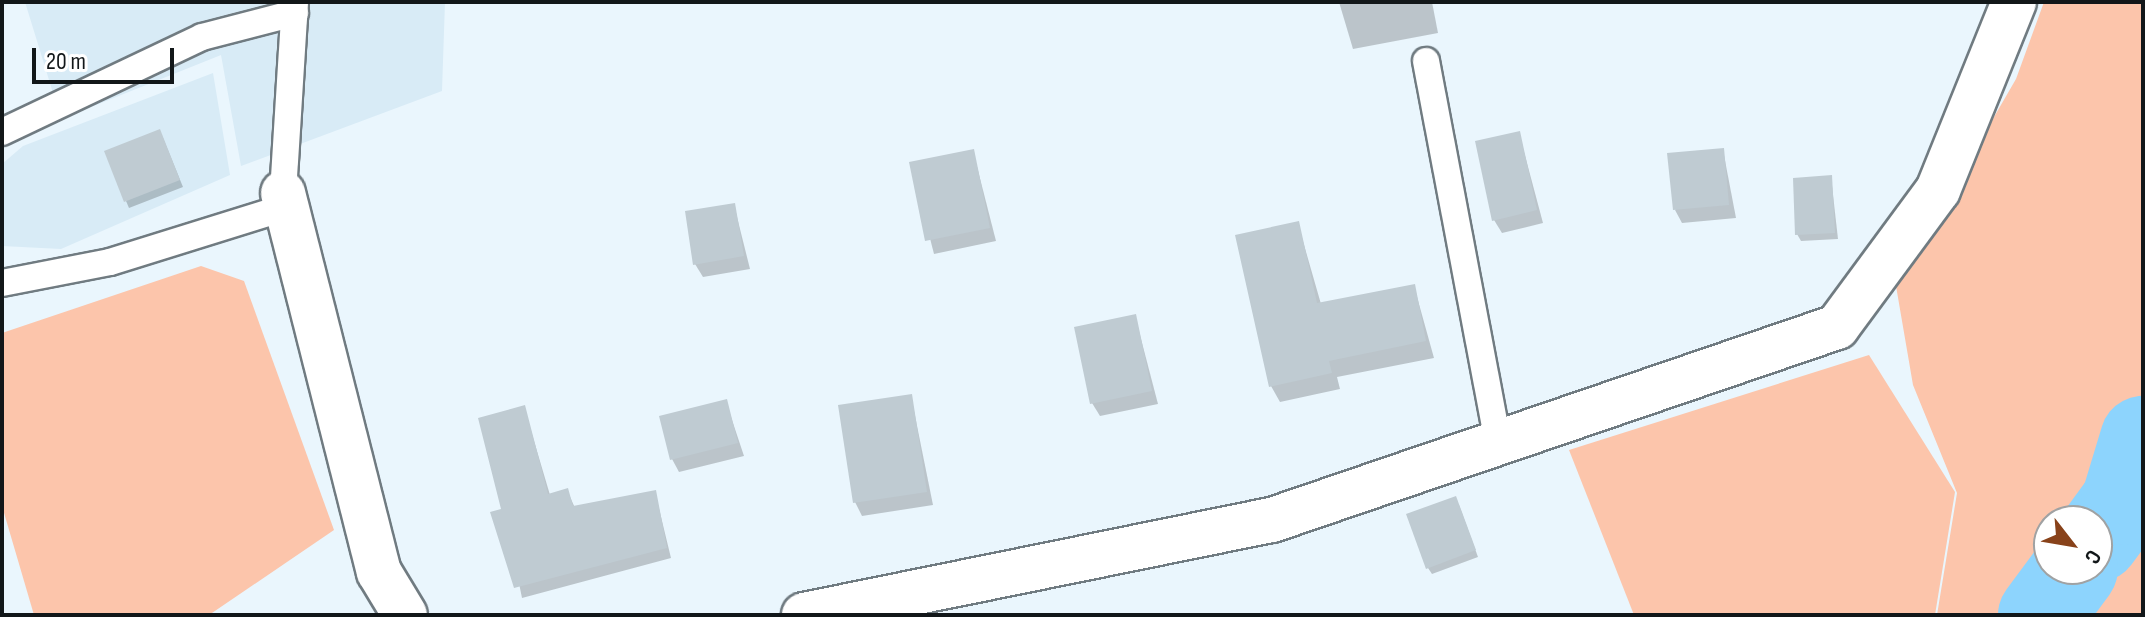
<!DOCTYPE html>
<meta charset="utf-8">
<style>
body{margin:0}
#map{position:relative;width:2145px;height:617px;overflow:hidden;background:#eaf6fd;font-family:"Sofia Sans Condensed",sans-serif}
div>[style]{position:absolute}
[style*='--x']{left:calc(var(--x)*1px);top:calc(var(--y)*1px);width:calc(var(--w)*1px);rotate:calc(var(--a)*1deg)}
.built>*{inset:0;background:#d8ebf6}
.green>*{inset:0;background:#fcc5ab}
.shadow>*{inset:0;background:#0003}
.river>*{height:86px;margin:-43px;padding:0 43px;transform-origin:43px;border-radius:43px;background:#8dd4fd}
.building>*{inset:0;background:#bfcbd2}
.roads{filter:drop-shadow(2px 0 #707b81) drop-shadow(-2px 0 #707b81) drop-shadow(0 2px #707b81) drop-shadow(0 -2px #707b81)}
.service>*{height:26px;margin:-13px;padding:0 13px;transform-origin:13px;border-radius:13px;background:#fff}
.minor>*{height:44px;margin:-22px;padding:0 22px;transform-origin:22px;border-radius:22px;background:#fff}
span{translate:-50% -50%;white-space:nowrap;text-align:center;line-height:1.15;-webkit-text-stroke:8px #fff;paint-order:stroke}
.frame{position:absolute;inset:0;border:4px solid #121719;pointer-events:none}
.north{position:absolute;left:2033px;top:505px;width:80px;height:80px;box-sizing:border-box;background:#fff;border:2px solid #a0a2a3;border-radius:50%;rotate:121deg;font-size:22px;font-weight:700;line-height:32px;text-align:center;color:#121719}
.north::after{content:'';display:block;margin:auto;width:28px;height:36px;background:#88421a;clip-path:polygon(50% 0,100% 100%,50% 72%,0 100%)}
.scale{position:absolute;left:32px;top:48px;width:142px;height:36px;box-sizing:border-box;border:4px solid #121719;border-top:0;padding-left:10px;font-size:24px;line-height:28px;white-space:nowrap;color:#121719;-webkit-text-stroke:6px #fff;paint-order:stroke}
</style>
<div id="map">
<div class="built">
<i style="clip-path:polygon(25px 2px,445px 2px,442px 91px,241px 166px,221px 55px,61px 119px)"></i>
<i style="clip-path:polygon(213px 73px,230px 175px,61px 249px,2px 246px,2px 164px,23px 146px)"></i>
</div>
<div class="green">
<i style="clip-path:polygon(evenodd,2044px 2px,2143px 2px,2143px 615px,1937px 615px,1957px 493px,1913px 385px,1896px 286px,2016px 79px,2044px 2px,2049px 521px,2097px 521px,2097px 569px,2049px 569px,2049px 521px)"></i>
<i style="clip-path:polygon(201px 266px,244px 281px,334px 530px,209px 615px,34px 615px,2px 506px,2px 333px)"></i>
<i style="clip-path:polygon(1869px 355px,1955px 492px,1935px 615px,1634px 615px,1569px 450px)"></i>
</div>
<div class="shadow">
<i style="clip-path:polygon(1339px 2px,1432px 2px,1438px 33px,1353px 49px)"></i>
<i style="clip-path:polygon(1519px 133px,1543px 223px,1502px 233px,1494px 220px)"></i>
<i style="clip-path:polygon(163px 138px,183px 187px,129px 208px,126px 201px)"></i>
<i style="clip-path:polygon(1723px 150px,1736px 218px,1682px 223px,1675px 210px)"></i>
<i style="clip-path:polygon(973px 151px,996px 241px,934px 254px,911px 164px)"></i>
<i style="clip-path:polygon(1831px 177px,1838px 239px,1801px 241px,1797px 234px)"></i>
<i style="clip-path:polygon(734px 205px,750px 269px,703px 277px,695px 264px)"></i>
<i style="clip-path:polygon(1298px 224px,1321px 304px,1414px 286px,1434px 358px,1337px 377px,1340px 389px,1280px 402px,1271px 386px)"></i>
<i style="clip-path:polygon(1135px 316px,1158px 404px,1100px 416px,1092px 403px)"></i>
<i style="clip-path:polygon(911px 396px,933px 505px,862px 516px,855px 502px)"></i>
<i style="clip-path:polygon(726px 402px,744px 456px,679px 472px,672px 459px)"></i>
<i style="clip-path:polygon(524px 407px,550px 495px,567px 490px,575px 508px,655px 492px,671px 558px,522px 598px,504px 510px)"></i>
<i style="clip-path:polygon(1459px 505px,1478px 557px,1432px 574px,1428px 568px)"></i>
</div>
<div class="river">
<i style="--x:2097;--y:539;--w:46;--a:-53.9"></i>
<i style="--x:2124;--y:502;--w:66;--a:-73.2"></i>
<i style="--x:2041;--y:615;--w:57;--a:-53.5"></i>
</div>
<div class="building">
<i style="clip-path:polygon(160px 129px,180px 180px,124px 202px,104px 151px)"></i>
<i style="clip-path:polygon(1520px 131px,1537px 210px,1492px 221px,1475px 141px)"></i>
<i style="clip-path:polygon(1724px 148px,1729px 205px,1673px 210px,1667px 153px)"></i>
<i style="clip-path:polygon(974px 149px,990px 228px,925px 241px,909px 162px)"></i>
<i style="clip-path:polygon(1832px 175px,1835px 233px,1795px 235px,1793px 178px)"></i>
<i style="clip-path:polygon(735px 203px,744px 256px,693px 265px,685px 211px)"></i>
<i style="clip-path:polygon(1299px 221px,1317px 303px,1415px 284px,1426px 341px,1329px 361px,1332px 373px,1269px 387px,1235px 235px)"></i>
<i style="clip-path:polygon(1136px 314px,1152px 391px,1090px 404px,1074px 327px)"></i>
<i style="clip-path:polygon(912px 394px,927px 492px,853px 503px,838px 405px)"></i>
<i style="clip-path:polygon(727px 399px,738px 443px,670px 460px,659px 416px)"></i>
<i style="clip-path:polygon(525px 405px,548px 494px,568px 488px,573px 506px,656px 490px,667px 548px,514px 588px,490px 512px,501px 509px,478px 418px)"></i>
<i style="clip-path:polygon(1456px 496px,1476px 550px,1426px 569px,1406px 514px)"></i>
</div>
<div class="roads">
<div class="service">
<i style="--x:1426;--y:61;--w:387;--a:79.3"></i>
<i style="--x:2;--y:132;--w:221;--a:-25.4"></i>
<i style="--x:202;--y:37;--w:96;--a:-14.5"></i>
<i style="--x:283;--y:193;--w:191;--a:-86.4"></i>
<i style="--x:2;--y:283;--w:110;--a:-11"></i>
<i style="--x:110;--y:262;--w:185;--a:-17.3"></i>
</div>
<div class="minor">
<i style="--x:283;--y:193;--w:391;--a:75.8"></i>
<i style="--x:379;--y:572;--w:50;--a:58.8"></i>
<i style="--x:804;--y:615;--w:478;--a:-11.5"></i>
<i style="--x:1272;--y:520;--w:597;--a:-18.86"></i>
<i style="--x:1837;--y:327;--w:170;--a:-53.6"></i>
<i style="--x:1938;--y:190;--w:203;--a:-68"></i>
</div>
</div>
<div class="frame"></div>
<div class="north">С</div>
<div class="scale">20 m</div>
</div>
